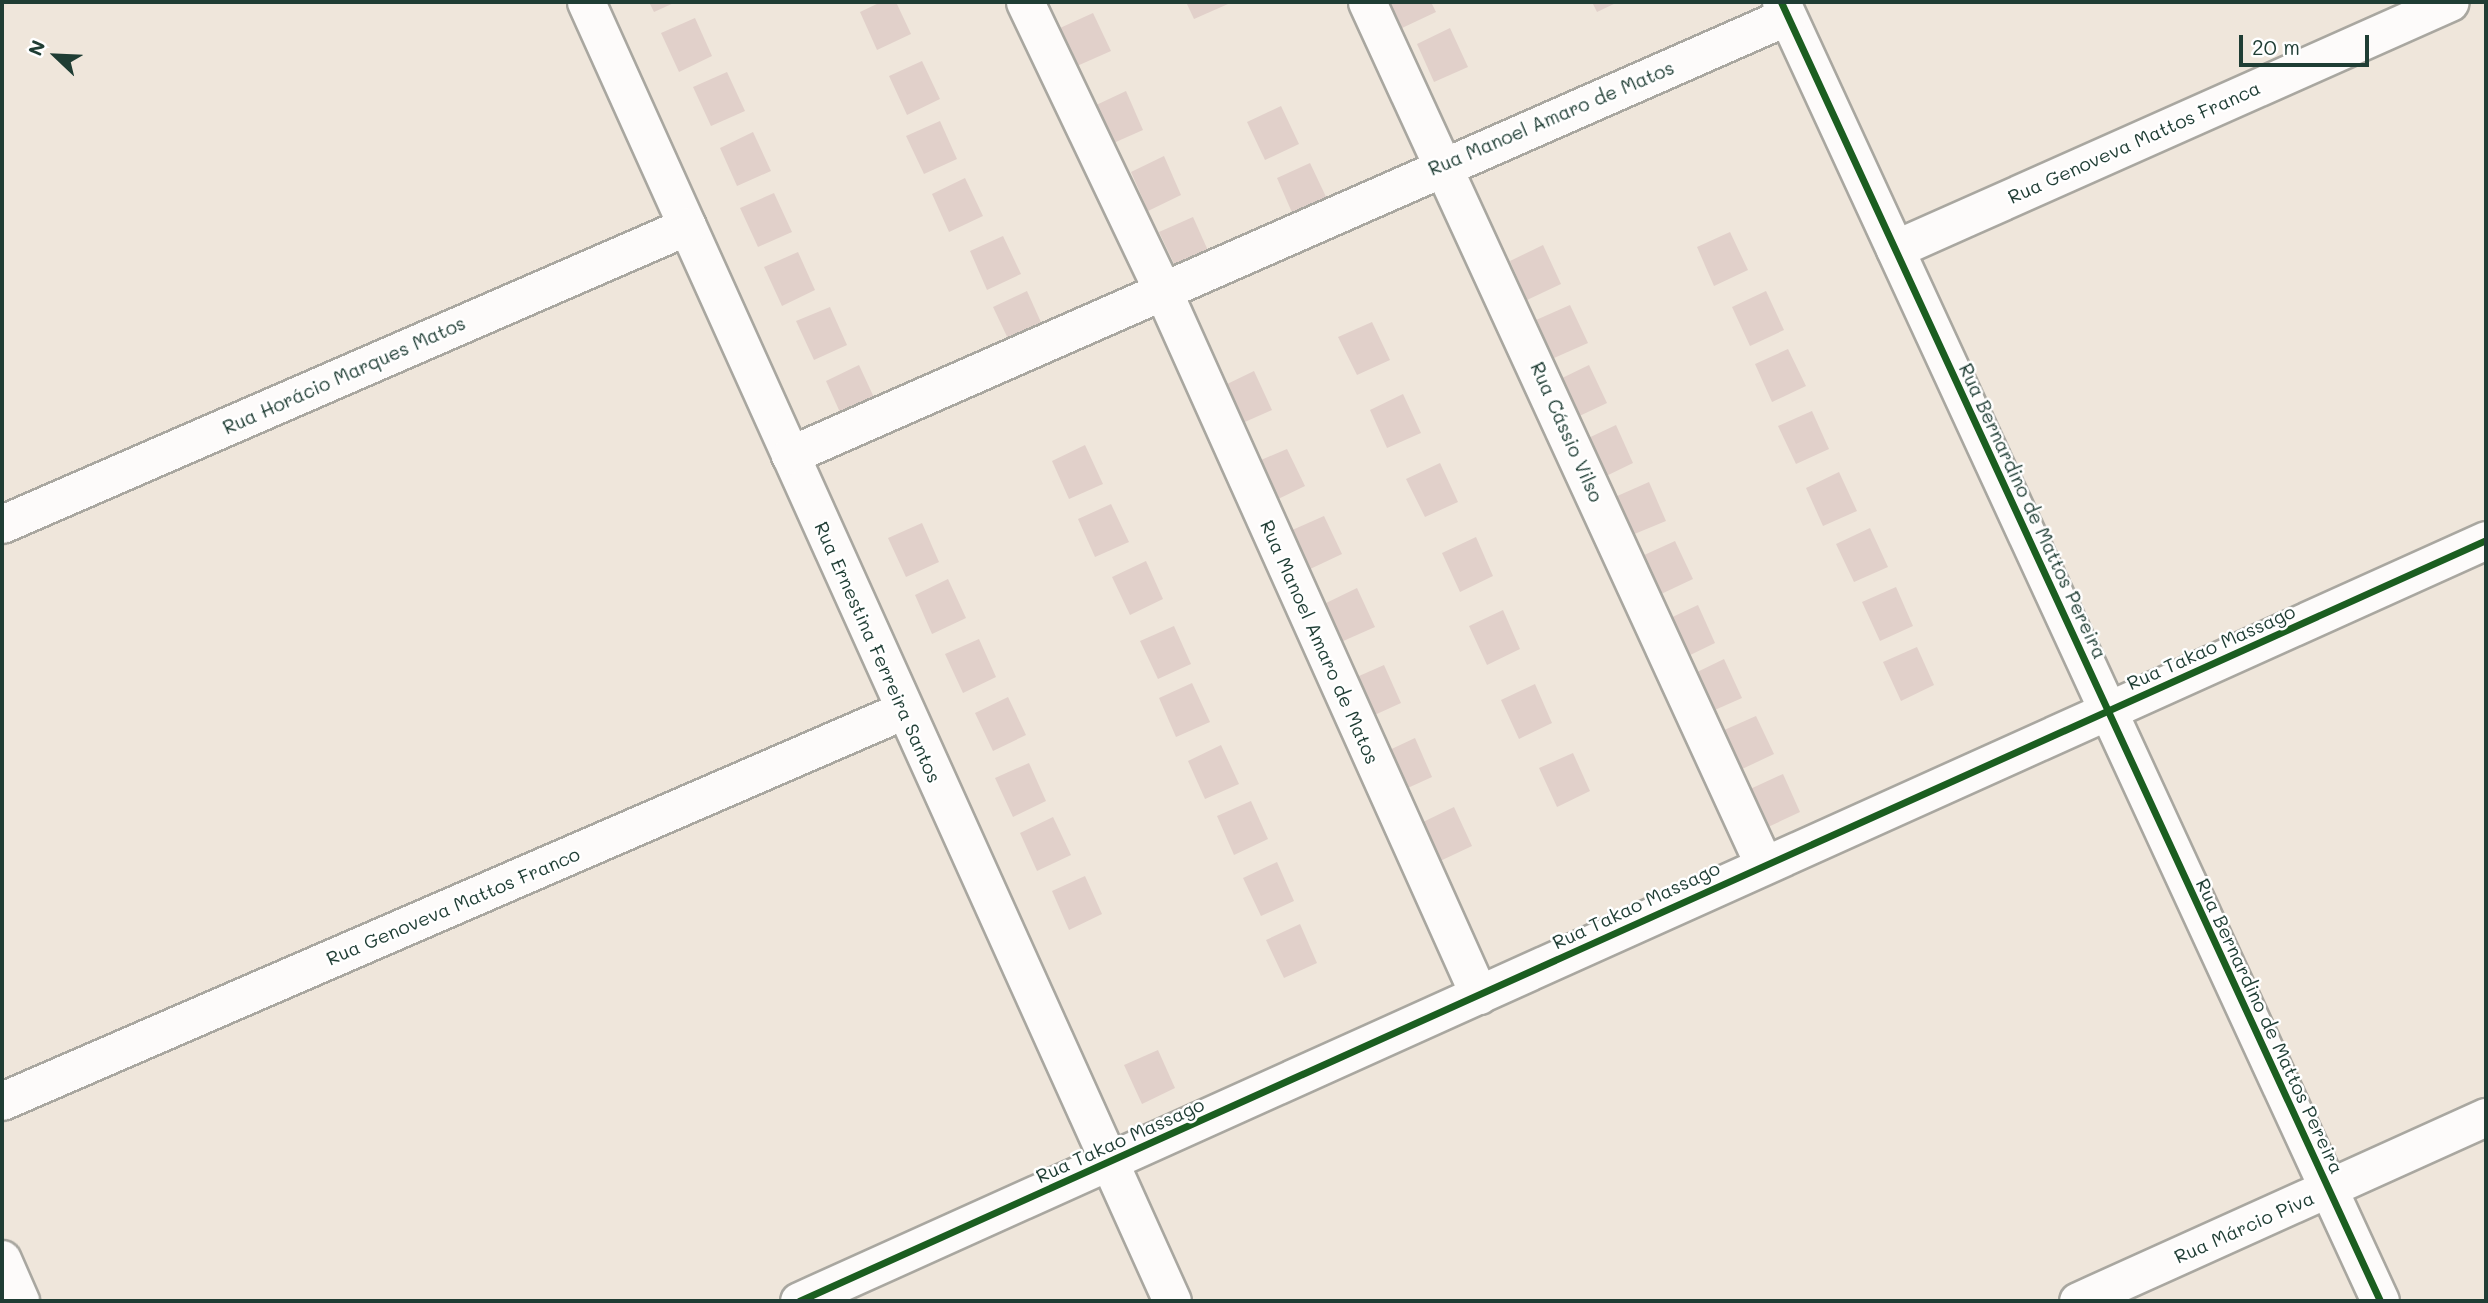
<!DOCTYPE html>
<meta charset="utf-8">
<style>
body{margin:0}
#map{position:relative;width:2488px;height:1303px;overflow:hidden;background:#efe6db;font-family:Mali,sans-serif}
div>[style]{position:absolute}
[style*='--x']{left:calc(var(--x)*1px);top:calc(var(--y)*1px);width:calc(var(--w)*1px);rotate:calc(var(--a)*1deg)}
.building>*{inset:0;background:#e1d0ca}
.roads{filter:drop-shadow(2px 0 #a9a7a0) drop-shadow(-2px 0 #a9a7a0) drop-shadow(0 2px #a9a7a0) drop-shadow(0 -2px #a9a7a0)}
.street>*{height:37px;margin:-18.5px;padding:0 18.5px;transform-origin:18.5px;border-radius:18.5px;background:#fdfbfa}
.secondary>*{height:38px;margin:-19px;padding:0 19px;transform-origin:19px;border-radius:19px;background:#fdfbfa}
.cycleway>*{height:7px;margin:-3.5px;padding:0 3.5px;transform-origin:3.5px;border-radius:3.5px;background:#1b5e20}
span{translate:-50% -50%;white-space:nowrap;text-align:center;line-height:1.15;-webkit-text-stroke:5px #fff;paint-order:stroke}
.street-label{font-size:19px;color:#1f3d34}
.frame{position:absolute;inset:0;border:4px solid #1f3d34;pointer-events:none}
.north{position:absolute;left:21px;top:21px;width:70px;height:70px;-webkit-text-stroke:5px #fff;paint-order:stroke;rotate:293deg;font-size:19px;font-weight:700;line-height:28px;text-align:center;color:#1f3d34}
.north::after{content:'';display:block;margin:auto;width:24px;height:32px;background:#1f3d34;clip-path:polygon(50% 0,100% 100%,50% 72%,0 100%)}
.scale{position:absolute;left:2239px;top:35px;width:130px;height:32px;box-sizing:border-box;border:4px solid #1f3d34;border-top:0;padding-left:9px;font-size:21px;line-height:24px;white-space:nowrap;color:#1f3d34;-webkit-text-stroke:5px #fff;paint-order:stroke}
</style>
<div id="map">
<div class="building">
<i style="clip-path:polygon(649px 2px,676px 2px,654px 12px)"></i>
<i style="clip-path:polygon(881px 2px,896px 2px,911px 34px,877px 50px,860px 12px)"></i>
<i style="clip-path:polygon(1186px 2px,1226px 2px,1228px 4px,1194px 19px)"></i>
<i style="clip-path:polygon(1390px 2px,1431px 2px,1436px 12px,1402px 28px)"></i>
<i style="clip-path:polygon(1592px 2px,1618px 2px,1597px 12px)"></i>
<i style="clip-path:polygon(1093px 13px,1111px 51px,1077px 66px,1060px 28px)"></i>
<i style="clip-path:polygon(695px 18px,712px 56px,679px 72px,661px 33px)"></i>
<i style="clip-path:polygon(1450px 28px,1468px 67px,1434px 82px,1417px 44px)"></i>
<i style="clip-path:polygon(922px 61px,940px 99px,907px 115px,889px 76px)"></i>
<i style="clip-path:polygon(727px 72px,745px 111px,711px 126px,693px 87px)"></i>
<i style="clip-path:polygon(1126px 91px,1143px 130px,1109px 145px,1092px 107px)"></i>
<i style="clip-path:polygon(1281px 106px,1299px 144px,1265px 160px,1247px 122px)"></i>
<i style="clip-path:polygon(940px 121px,957px 159px,924px 174px,906px 136px)"></i>
<i style="clip-path:polygon(753px 132px,771px 171px,737px 186px,720px 148px)"></i>
<i style="clip-path:polygon(1164px 156px,1181px 195px,1148px 211px,1131px 172px)"></i>
<i style="clip-path:polygon(1310px 163px,1328px 201px,1294px 217px,1277px 178px)"></i>
<i style="clip-path:polygon(965px 178px,983px 216px,949px 232px,932px 194px)"></i>
<i style="clip-path:polygon(774px 193px,792px 232px,758px 247px,740px 208px)"></i>
<i style="clip-path:polygon(1193px 217px,1210px 255px,1177px 270px,1159px 232px)"></i>
<i style="clip-path:polygon(1730px 232px,1748px 270px,1714px 286px,1697px 247px)"></i>
<i style="clip-path:polygon(1003px 236px,1021px 274px,987px 290px,970px 251px)"></i>
<i style="clip-path:polygon(1543px 245px,1561px 284px,1527px 300px,1510px 261px)"></i>
<i style="clip-path:polygon(798px 252px,815px 290px,782px 306px,764px 267px)"></i>
<i style="clip-path:polygon(1027px 291px,1044px 329px,1011px 345px,993px 307px)"></i>
<i style="clip-path:polygon(1766px 291px,1784px 330px,1750px 346px,1732px 307px)"></i>
<i style="clip-path:polygon(1570px 305px,1588px 343px,1554px 358px,1536px 320px)"></i>
<i style="clip-path:polygon(830px 307px,847px 345px,814px 360px,796px 321px)"></i>
<i style="clip-path:polygon(1372px 322px,1390px 360px,1357px 375px,1338px 337px)"></i>
<i style="clip-path:polygon(1788px 349px,1806px 386px,1772px 402px,1755px 364px)"></i>
<i style="clip-path:polygon(859px 365px,877px 404px,843px 419px,826px 381px)"></i>
<i style="clip-path:polygon(1589px 365px,1607px 403px,1573px 419px,1556px 381px)"></i>
<i style="clip-path:polygon(1254px 371px,1272px 410px,1238px 425px,1221px 387px)"></i>
<i style="clip-path:polygon(1403px 394px,1421px 433px,1387px 448px,1370px 410px)"></i>
<i style="clip-path:polygon(1812px 411px,1829px 449px,1796px 464px,1778px 426px)"></i>
<i style="clip-path:polygon(1616px 425px,1633px 463px,1600px 479px,1582px 441px)"></i>
<i style="clip-path:polygon(1085px 445px,1103px 484px,1069px 499px,1052px 461px)"></i>
<i style="clip-path:polygon(1287px 449px,1305px 486px,1272px 502px,1254px 463px)"></i>
<i style="clip-path:polygon(1440px 463px,1458px 502px,1425px 517px,1406px 479px)"></i>
<i style="clip-path:polygon(1839px 472px,1857px 511px,1823px 526px,1806px 488px)"></i>
<i style="clip-path:polygon(1649px 482px,1666px 521px,1632px 535px,1615px 497px)"></i>
<i style="clip-path:polygon(1111px 504px,1129px 542px,1095px 557px,1078px 519px)"></i>
<i style="clip-path:polygon(1324px 516px,1342px 554px,1308px 570px,1290px 531px)"></i>
<i style="clip-path:polygon(922px 523px,939px 562px,906px 577px,888px 538px)"></i>
<i style="clip-path:polygon(1870px 528px,1888px 567px,1854px 582px,1836px 544px)"></i>
<i style="clip-path:polygon(1476px 537px,1493px 576px,1460px 592px,1442px 553px)"></i>
<i style="clip-path:polygon(1675px 541px,1693px 579px,1659px 595px,1642px 556px)"></i>
<i style="clip-path:polygon(1146px 561px,1163px 599px,1130px 615px,1112px 577px)"></i>
<i style="clip-path:polygon(948px 579px,966px 618px,932px 634px,915px 595px)"></i>
<i style="clip-path:polygon(1896px 587px,1913px 626px,1880px 641px,1862px 602px)"></i>
<i style="clip-path:polygon(1357px 588px,1375px 627px,1341px 642px,1324px 604px)"></i>
<i style="clip-path:polygon(1698px 605px,1715px 643px,1682px 659px,1664px 621px)"></i>
<i style="clip-path:polygon(1503px 610px,1520px 649px,1487px 665px,1469px 626px)"></i>
<i style="clip-path:polygon(1174px 626px,1191px 664px,1158px 679px,1140px 641px)"></i>
<i style="clip-path:polygon(979px 639px,996px 677px,963px 693px,945px 654px)"></i>
<i style="clip-path:polygon(1917px 647px,1934px 685px,1901px 701px,1883px 662px)"></i>
<i style="clip-path:polygon(1724px 659px,1742px 698px,1708px 713px,1691px 675px)"></i>
<i style="clip-path:polygon(1384px 665px,1401px 703px,1368px 718px,1350px 680px)"></i>
<i style="clip-path:polygon(1192px 683px,1210px 722px,1176px 737px,1159px 698px)"></i>
<i style="clip-path:polygon(1535px 684px,1552px 723px,1519px 739px,1501px 700px)"></i>
<i style="clip-path:polygon(1008px 697px,1026px 735px,993px 751px,975px 713px)"></i>
<i style="clip-path:polygon(1756px 716px,1774px 754px,1740px 770px,1722px 731px)"></i>
<i style="clip-path:polygon(1415px 738px,1432px 777px,1399px 792px,1381px 754px)"></i>
<i style="clip-path:polygon(1221px 745px,1239px 784px,1205px 799px,1188px 761px)"></i>
<i style="clip-path:polygon(1573px 753px,1590px 791px,1557px 807px,1539px 768px)"></i>
<i style="clip-path:polygon(1029px 763px,1046px 801px,1013px 817px,995px 778px)"></i>
<i style="clip-path:polygon(1783px 774px,1800px 812px,1766px 828px,1748px 790px)"></i>
<i style="clip-path:polygon(1251px 801px,1268px 839px,1234px 855px,1217px 816px)"></i>
<i style="clip-path:polygon(1454px 807px,1472px 846px,1438px 862px,1421px 823px)"></i>
<i style="clip-path:polygon(1053px 817px,1071px 855px,1037px 871px,1020px 833px)"></i>
<i style="clip-path:polygon(1277px 862px,1294px 901px,1261px 916px,1243px 878px)"></i>
<i style="clip-path:polygon(1085px 876px,1102px 914px,1069px 930px,1052px 891px)"></i>
<i style="clip-path:polygon(1300px 924px,1317px 963px,1284px 978px,1266px 940px)"></i>
<i style="clip-path:polygon(1158px 1050px,1175px 1088px,1142px 1104px,1124px 1065px)"></i>
</div>
<div class="roads">
<div class="street">
<i style="--x:586;--y:2;--w:1425;--a:65.72"></i>
<i style="--x:1025;--y:2;--w:318;--a:64.5"></i>
<i style="--x:1162;--y:289;--w:774;--a:65.82"></i>
<i style="--x:1367;--y:2;--w:948;--a:65.3"></i>
<i style="--x:1781;--y:2;--w:1430;--a:65.24"></i>
<i style="--x:1895;--y:249;--w:607;--a:-23.99"></i>
<i style="--x:790;--y:455;--w:1089;--a:-23.76"></i>
<i style="--x:2;--y:524;--w:747;--a:-23.51"></i>
<i style="--x:2;--y:1101;--w:983;--a:-23.44"></i>
<i style="--x:799;--y:1301;--w:1851;--a:-24.28"></i>
<i style="--x:2078;--y:1301;--w:448;--a:-24.3"></i>
</div>
<div class="secondary">
<i style="--x:2;--y:1260;--w:45;--a:66.3"></i>
</div>
</div>
<div class="cycleway">
<i style="--x:1781;--y:2;--w:1430;--a:65.24"></i>
<i style="--x:799;--y:1301;--w:1851;--a:-24.28"></i>
</div>
<div class="street-label">
<span style="left:1551px;top:118px;rotate:-23deg">Rua Manoel Amaro de Matos</span>
<span style="left:2134px;top:142px;rotate:-24deg">Rua Genoveva Mattos Franca</span>
<span style="left:344px;top:375px;rotate:-24deg">Rua Horácio Marques Matos</span>
<span style="left:1567px;top:432px;rotate:66deg">Rua Cássio Vilso</span>
<span style="left:2033px;top:511px;rotate:65deg">Rua Bernardino de Mattos Pereira</span>
<span style="left:1320px;top:642px;rotate:66deg">Rua Manoel Amaro de Matos</span>
<span style="left:2211px;top:647px;rotate:-24deg">Rua Takao Massago</span>
<span style="left:878px;top:652px;rotate:66deg">Rua Ernestina Ferreira Santos</span>
<span style="left:1636px;top:905px;rotate:-25deg">Rua Takao Massago</span>
<span style="left:453px;top:906px;rotate:-23deg">Rua Genoveva Mattos Franco</span>
<span style="left:2270px;top:1026px;rotate:65deg">Rua Bernardino de Mattos Pereira</span>
<span style="left:1120px;top:1140px;rotate:-24deg">Rua Takao Massago</span>
<span style="left:2244px;top:1227px;rotate:-24deg">Rua Márcio Piva</span>
</div>
<div class="frame"></div>
<div class="north">N</div>
<div class="scale">20 m</div>
</div>
